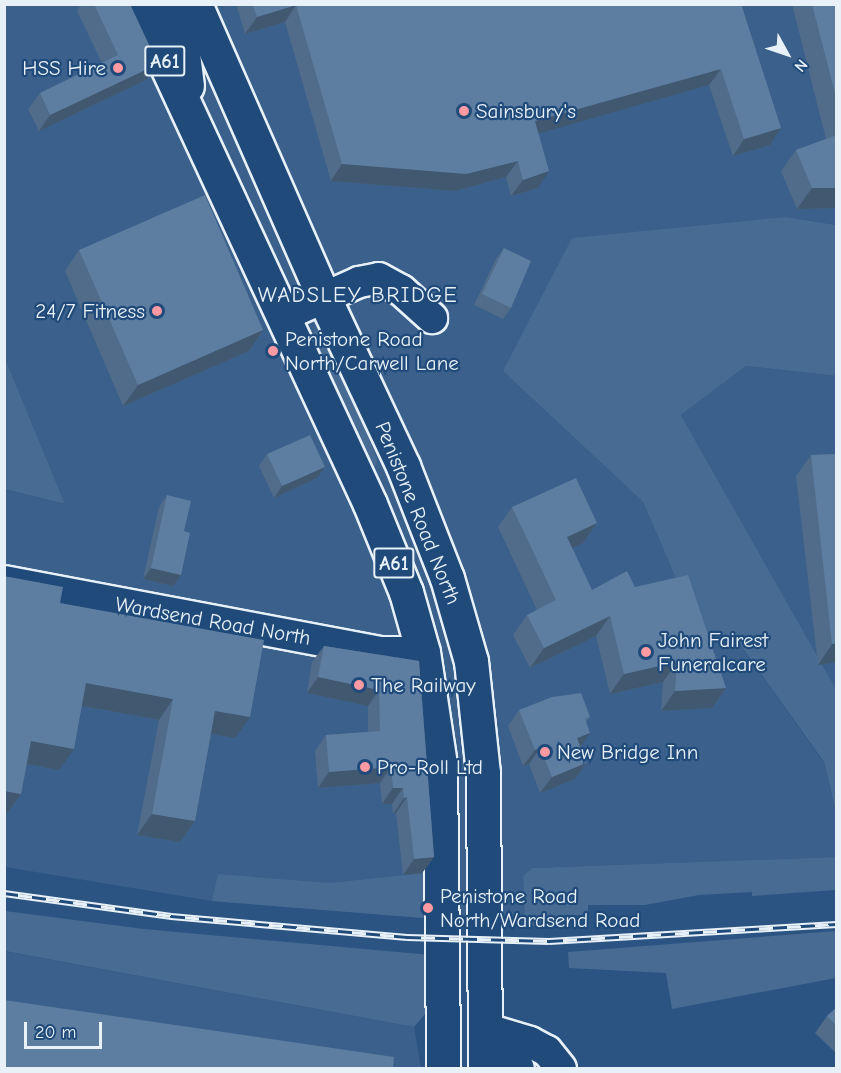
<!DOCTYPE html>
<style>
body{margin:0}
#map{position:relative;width:841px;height:1073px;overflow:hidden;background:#2b5482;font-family:"Comic Neue",sans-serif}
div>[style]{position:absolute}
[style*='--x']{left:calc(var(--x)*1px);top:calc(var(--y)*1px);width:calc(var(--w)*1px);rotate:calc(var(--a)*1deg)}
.built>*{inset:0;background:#3a608b}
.green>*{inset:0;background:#476b93}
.roads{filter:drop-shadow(2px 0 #e8f1f8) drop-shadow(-2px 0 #e8f1f8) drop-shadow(0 2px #e8f1f8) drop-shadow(0 -2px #e8f1f8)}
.minor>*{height:30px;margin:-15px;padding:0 15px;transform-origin:15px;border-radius:15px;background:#1f4a7a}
.highway>*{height:33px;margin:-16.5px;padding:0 16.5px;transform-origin:16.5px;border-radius:16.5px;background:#1f4a7a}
.rail>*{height:7px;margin-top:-3.5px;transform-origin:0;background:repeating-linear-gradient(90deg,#1f4a7a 0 14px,#e8f1f8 0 28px);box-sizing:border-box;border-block:2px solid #e8f1f8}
.wall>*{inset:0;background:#506c8a}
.shaded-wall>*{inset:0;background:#415871}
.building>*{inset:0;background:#5d7da1}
.dots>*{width:16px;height:16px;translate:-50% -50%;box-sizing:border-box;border:3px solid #1f4a7a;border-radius:50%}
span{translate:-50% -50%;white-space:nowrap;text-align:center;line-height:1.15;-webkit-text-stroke:4.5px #1f4a7a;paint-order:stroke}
.shield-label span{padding:2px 4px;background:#1f4a7a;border:2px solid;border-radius:4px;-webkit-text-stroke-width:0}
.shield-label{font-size:20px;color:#e8f1f8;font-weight:700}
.poi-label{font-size:21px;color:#e8f1f8}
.right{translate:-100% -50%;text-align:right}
.left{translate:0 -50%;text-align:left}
.street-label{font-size:21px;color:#e8f1f8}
.neighbourhood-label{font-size:22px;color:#e8f1f8;letter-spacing:1.5px}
.frame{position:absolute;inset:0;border:6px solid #e8f1f8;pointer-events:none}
.north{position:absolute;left:757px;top:24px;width:60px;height:60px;-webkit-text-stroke:4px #1f4a7a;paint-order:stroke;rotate:130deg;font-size:16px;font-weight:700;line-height:24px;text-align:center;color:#e8f1f8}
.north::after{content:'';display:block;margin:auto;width:21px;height:27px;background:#e8f1f8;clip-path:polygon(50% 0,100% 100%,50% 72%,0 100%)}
.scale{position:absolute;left:24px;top:1022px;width:78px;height:27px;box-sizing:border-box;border:3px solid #e8f1f8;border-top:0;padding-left:8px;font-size:18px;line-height:21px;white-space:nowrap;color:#e8f1f8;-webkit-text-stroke:4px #1f4a7a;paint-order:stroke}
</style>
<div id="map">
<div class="built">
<i style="clip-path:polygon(4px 5px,836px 5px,836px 225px,786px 217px,503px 371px,643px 502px,703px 641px,733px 635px,824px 763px,836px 813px,836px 857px,532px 868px,523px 876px,525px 926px,212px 901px,5px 867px,5px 489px,65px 504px,5px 358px)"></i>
<i style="clip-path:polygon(746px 366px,836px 376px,836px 689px,681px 415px)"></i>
<i style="clip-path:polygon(4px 951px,414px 1027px,421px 1068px,5px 1068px)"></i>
</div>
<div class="green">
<i style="clip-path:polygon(786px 217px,836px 225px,836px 376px,746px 366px,681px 415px,836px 689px,836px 813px,824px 762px,734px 636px,703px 641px,643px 502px,503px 371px,572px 238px)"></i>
<i style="clip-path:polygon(316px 330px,321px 330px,352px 394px,377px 460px,376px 467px,367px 456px,312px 341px,310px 336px)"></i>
<i style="clip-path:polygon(5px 358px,65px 504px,5px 489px)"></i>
<i style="clip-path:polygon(836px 857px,836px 890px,752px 896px,752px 892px,699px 895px,645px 905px,588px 905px,588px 915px,559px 915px,559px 925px,525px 926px,523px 876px,532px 868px)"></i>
<i style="clip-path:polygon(425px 873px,423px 918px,212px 901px,218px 874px,330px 883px)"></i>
<i style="clip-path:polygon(5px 911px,144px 929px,431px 955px,430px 1008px,414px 1027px,5px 951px)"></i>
<i style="clip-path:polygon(836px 931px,836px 978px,672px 1009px,666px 973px,569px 968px,568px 952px)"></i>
</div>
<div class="roads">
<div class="minor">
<i style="--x:283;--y:316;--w:83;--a:-24.1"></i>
<i style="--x:359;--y:282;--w:20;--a:-11"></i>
<i style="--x:379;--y:278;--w:25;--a:29"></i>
<i style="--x:401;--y:290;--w:42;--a:42.1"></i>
<i style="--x:4;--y:581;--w:383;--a:10.7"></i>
<i style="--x:380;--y:652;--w:43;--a:0"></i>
<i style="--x:484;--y:1028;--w:48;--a:16.9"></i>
<i style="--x:530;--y:1042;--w:19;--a:28"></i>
<i style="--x:547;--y:1051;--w:22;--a:51"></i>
<i style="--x:485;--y:1058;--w:35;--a:16"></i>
</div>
<div class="highway">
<i style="--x:138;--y:4;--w:551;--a:65.11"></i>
<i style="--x:370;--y:504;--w:95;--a:67.8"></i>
<i style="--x:406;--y:592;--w:62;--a:74.2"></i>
<i style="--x:423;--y:652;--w:114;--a:81.4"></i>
<i style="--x:440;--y:765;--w:303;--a:89.4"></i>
<i style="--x:166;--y:4;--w:37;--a:66"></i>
<i style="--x:181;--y:38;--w:48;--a:82.9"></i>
<i style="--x:195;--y:4;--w:321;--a:66.3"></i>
<i style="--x:324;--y:298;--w:186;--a:64.8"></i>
<i style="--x:403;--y:466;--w:120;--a:68.6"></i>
<i style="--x:447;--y:578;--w:86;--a:73.9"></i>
<i style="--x:471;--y:661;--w:113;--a:83.9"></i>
<i style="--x:483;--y:773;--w:295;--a:89.6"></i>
</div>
</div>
<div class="rail">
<i style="--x:4;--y:893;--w:169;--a:7.8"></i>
<i style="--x:171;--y:916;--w:237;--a:5.1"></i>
<i style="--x:407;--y:937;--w:142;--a:1.6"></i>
<i style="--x:549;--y:941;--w:288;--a:-3.4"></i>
</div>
<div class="wall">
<i style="clip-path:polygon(81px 4px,130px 4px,146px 80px,39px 131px,28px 109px,40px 93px,102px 63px,77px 11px)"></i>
<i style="clip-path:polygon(236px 4px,741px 4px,781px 128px,770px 145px,733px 156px,709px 85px,538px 133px,538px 188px,511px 196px,506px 177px,455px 191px,331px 181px,285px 22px,245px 34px)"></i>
<i style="clip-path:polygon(792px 4px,837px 4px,837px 208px,797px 209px,781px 171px,796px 150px,826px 139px)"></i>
<i style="clip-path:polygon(504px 248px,511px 308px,503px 319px,474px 305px,496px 259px)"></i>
<i style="clip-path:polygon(79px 250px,263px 330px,249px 351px,123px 406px,65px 271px)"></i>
<i style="clip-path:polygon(267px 454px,317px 478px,274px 498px,259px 466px)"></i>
<i style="clip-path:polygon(837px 454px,837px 662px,818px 665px,796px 476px,811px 455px)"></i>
<i style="clip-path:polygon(167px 495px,184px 531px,181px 575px,173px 586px,143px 579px,159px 507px)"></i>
<i style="clip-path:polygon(512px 507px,597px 523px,583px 543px,572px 548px,592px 590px,635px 587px,726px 688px,712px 708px,661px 711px,663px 682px,610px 694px,596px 636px,530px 668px,513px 635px,527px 615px,537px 610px,498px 527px)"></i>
<i style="clip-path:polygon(60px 603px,235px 738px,211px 734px,195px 821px,180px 842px,137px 835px,159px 720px,82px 706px,59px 770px,27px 764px,21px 794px,6px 815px)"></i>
<i style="clip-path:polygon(324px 646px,419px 661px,434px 857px,422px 873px,403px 875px,396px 813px,393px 814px,392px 804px,382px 804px,380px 783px,318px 788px,315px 751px,326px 735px,368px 732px,368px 706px,307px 693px,312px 662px)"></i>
<i style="clip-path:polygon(519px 710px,590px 717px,586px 722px,580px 747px,586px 763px,575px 779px,540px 793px,529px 764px,523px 766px,508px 726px)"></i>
<i style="clip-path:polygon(837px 1007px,837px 1054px,815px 1033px,827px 1016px)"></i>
</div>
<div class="shaded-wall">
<i style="clip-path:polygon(296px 5px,285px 22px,245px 34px,257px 17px)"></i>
<i style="clip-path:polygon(158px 64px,146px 80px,39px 131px,50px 115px)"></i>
<i style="clip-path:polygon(721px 69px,709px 85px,523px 138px,535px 121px)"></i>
<i style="clip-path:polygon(781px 128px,770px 145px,733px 156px,744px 139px)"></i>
<i style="clip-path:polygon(518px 161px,506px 177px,455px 191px,331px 181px,342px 164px)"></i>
<i style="clip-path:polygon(549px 171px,538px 188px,511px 196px,523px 180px)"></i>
<i style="clip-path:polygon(812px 188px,837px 188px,837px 208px,797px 209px)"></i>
<i style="clip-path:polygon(263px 330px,249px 351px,123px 406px,138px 385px)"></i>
<i style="clip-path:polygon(325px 467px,317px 478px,274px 498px,282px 486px)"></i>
<i style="clip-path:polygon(597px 523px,583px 543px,553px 557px,567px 537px)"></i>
<i style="clip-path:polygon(151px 568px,181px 575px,173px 586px,143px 579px)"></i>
<i style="clip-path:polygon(610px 616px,596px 636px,530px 668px,544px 648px)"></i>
<i style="clip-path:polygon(837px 643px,837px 662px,818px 665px,832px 644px)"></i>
<i style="clip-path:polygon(677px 662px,663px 682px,610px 694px,624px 674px)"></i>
<i style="clip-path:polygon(318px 677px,379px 690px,368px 706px,307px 693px)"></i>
<i style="clip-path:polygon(86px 683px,173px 699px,159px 720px,72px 704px)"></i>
<i style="clip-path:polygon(726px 688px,712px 708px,661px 711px,675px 691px)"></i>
<i style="clip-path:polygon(215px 711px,250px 717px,235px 738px,200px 732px)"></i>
<i style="clip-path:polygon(590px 733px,579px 749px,577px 738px)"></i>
<i style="clip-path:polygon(31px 741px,74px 749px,59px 770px,16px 762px)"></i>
<i style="clip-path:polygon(540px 748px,529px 764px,523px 766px,535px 750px)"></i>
<i style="clip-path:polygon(586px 763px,575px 779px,540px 793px,552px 777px)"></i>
<i style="clip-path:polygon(391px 767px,380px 783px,318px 788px,329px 772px)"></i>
<i style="clip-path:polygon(393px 788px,403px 788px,392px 804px,382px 804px)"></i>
<i style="clip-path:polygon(4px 791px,21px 794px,6px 815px,4px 815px)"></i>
<i style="clip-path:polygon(407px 797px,396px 813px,393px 814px,404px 798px)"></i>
<i style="clip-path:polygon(152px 814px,195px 821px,180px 842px,137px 835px)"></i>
<i style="clip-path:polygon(434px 857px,422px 873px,403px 875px,414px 859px)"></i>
</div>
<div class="building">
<i style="clip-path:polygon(94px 4px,130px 4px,158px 64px,50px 115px,40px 93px,118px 55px)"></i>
<i style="clip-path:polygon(252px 4px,741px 4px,781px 128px,744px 139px,721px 69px,535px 121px,549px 171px,523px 180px,518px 161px,466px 174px,342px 164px,296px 5px,257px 17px)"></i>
<i style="clip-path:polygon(812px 4px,837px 4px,837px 101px)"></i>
<i style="clip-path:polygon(837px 135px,837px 188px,812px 188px,796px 150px)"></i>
<i style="clip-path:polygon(205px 195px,263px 330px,138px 385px,79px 250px)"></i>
<i style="clip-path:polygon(504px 248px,531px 261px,511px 308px,482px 294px)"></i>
<i style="clip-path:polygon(310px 435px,325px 467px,282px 486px,267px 454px)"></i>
<i style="clip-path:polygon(837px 454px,837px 643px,832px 644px,811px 455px)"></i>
<i style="clip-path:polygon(576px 478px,597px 523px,567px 537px,592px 590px,627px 571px,635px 587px,688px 575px,726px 688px,675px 691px,677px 662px,624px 674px,610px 616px,544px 648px,527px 615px,556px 600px,512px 507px)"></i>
<i style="clip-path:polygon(167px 495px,191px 501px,184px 531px,190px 533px,181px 575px,151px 568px)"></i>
<i style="clip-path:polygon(4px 576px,63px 587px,60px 603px,264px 640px,250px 717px,215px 711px,195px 821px,152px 814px,173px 699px,86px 683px,74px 749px,31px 741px,21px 794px,4px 791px)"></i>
<i style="clip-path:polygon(324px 646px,419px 661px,434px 857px,414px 859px,407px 797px,404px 798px,403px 788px,393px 788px,391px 767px,329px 772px,326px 735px,380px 731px,379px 690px,318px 677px)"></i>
<i style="clip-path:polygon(581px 693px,590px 717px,585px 719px,590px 733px,577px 738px,586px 763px,552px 777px,540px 748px,535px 750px,519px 710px,552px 697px)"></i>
<i style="clip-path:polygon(4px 1000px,394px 1057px,393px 1068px,4px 1068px)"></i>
<i style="clip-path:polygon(837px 1007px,837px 1026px,827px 1016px)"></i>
</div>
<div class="dots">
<i style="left:118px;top:68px;background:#ff9aa2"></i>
<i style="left:464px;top:111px;background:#ff9aa2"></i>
<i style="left:157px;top:311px;background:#ff9aa2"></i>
<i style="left:273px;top:351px;background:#ff9aa2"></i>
<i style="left:646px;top:652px;background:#ff9aa2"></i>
<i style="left:359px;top:685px;background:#ff9aa2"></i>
<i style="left:545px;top:752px;background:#ff9aa2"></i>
<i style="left:365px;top:767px;background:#ff9aa2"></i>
<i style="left:428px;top:908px;background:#ff9aa2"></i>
</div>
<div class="shield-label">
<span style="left:165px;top:61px">A61</span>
<span style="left:394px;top:563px">A61</span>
</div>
<div class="poi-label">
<span class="right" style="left:106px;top:68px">HSS Hire</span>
<span class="left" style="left:476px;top:111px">Sainsbury's</span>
<span class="right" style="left:145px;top:311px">24/7 Fitness</span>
<span class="left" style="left:285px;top:351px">Penistone Road<br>North/Carwell Lane</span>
<span class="left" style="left:658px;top:652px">John Fairest<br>Funeralcare</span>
<span class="left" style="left:371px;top:685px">The Railway</span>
<span class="left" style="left:557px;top:752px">New Bridge Inn</span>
<span class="left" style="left:377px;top:767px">Pro-Roll Ltd</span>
<span class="left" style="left:440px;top:908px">Penistone Road<br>North/Wardsend Road</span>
</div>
<div class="street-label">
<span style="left:418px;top:513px;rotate:68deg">Penistone Road North</span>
<span style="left:213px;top:621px;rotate:10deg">Wardsend Road North</span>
</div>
<div class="neighbourhood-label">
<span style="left:358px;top:296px">WADSLEY BRIDGE</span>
</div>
<div class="frame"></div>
<div class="north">N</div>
<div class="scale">20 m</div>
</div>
